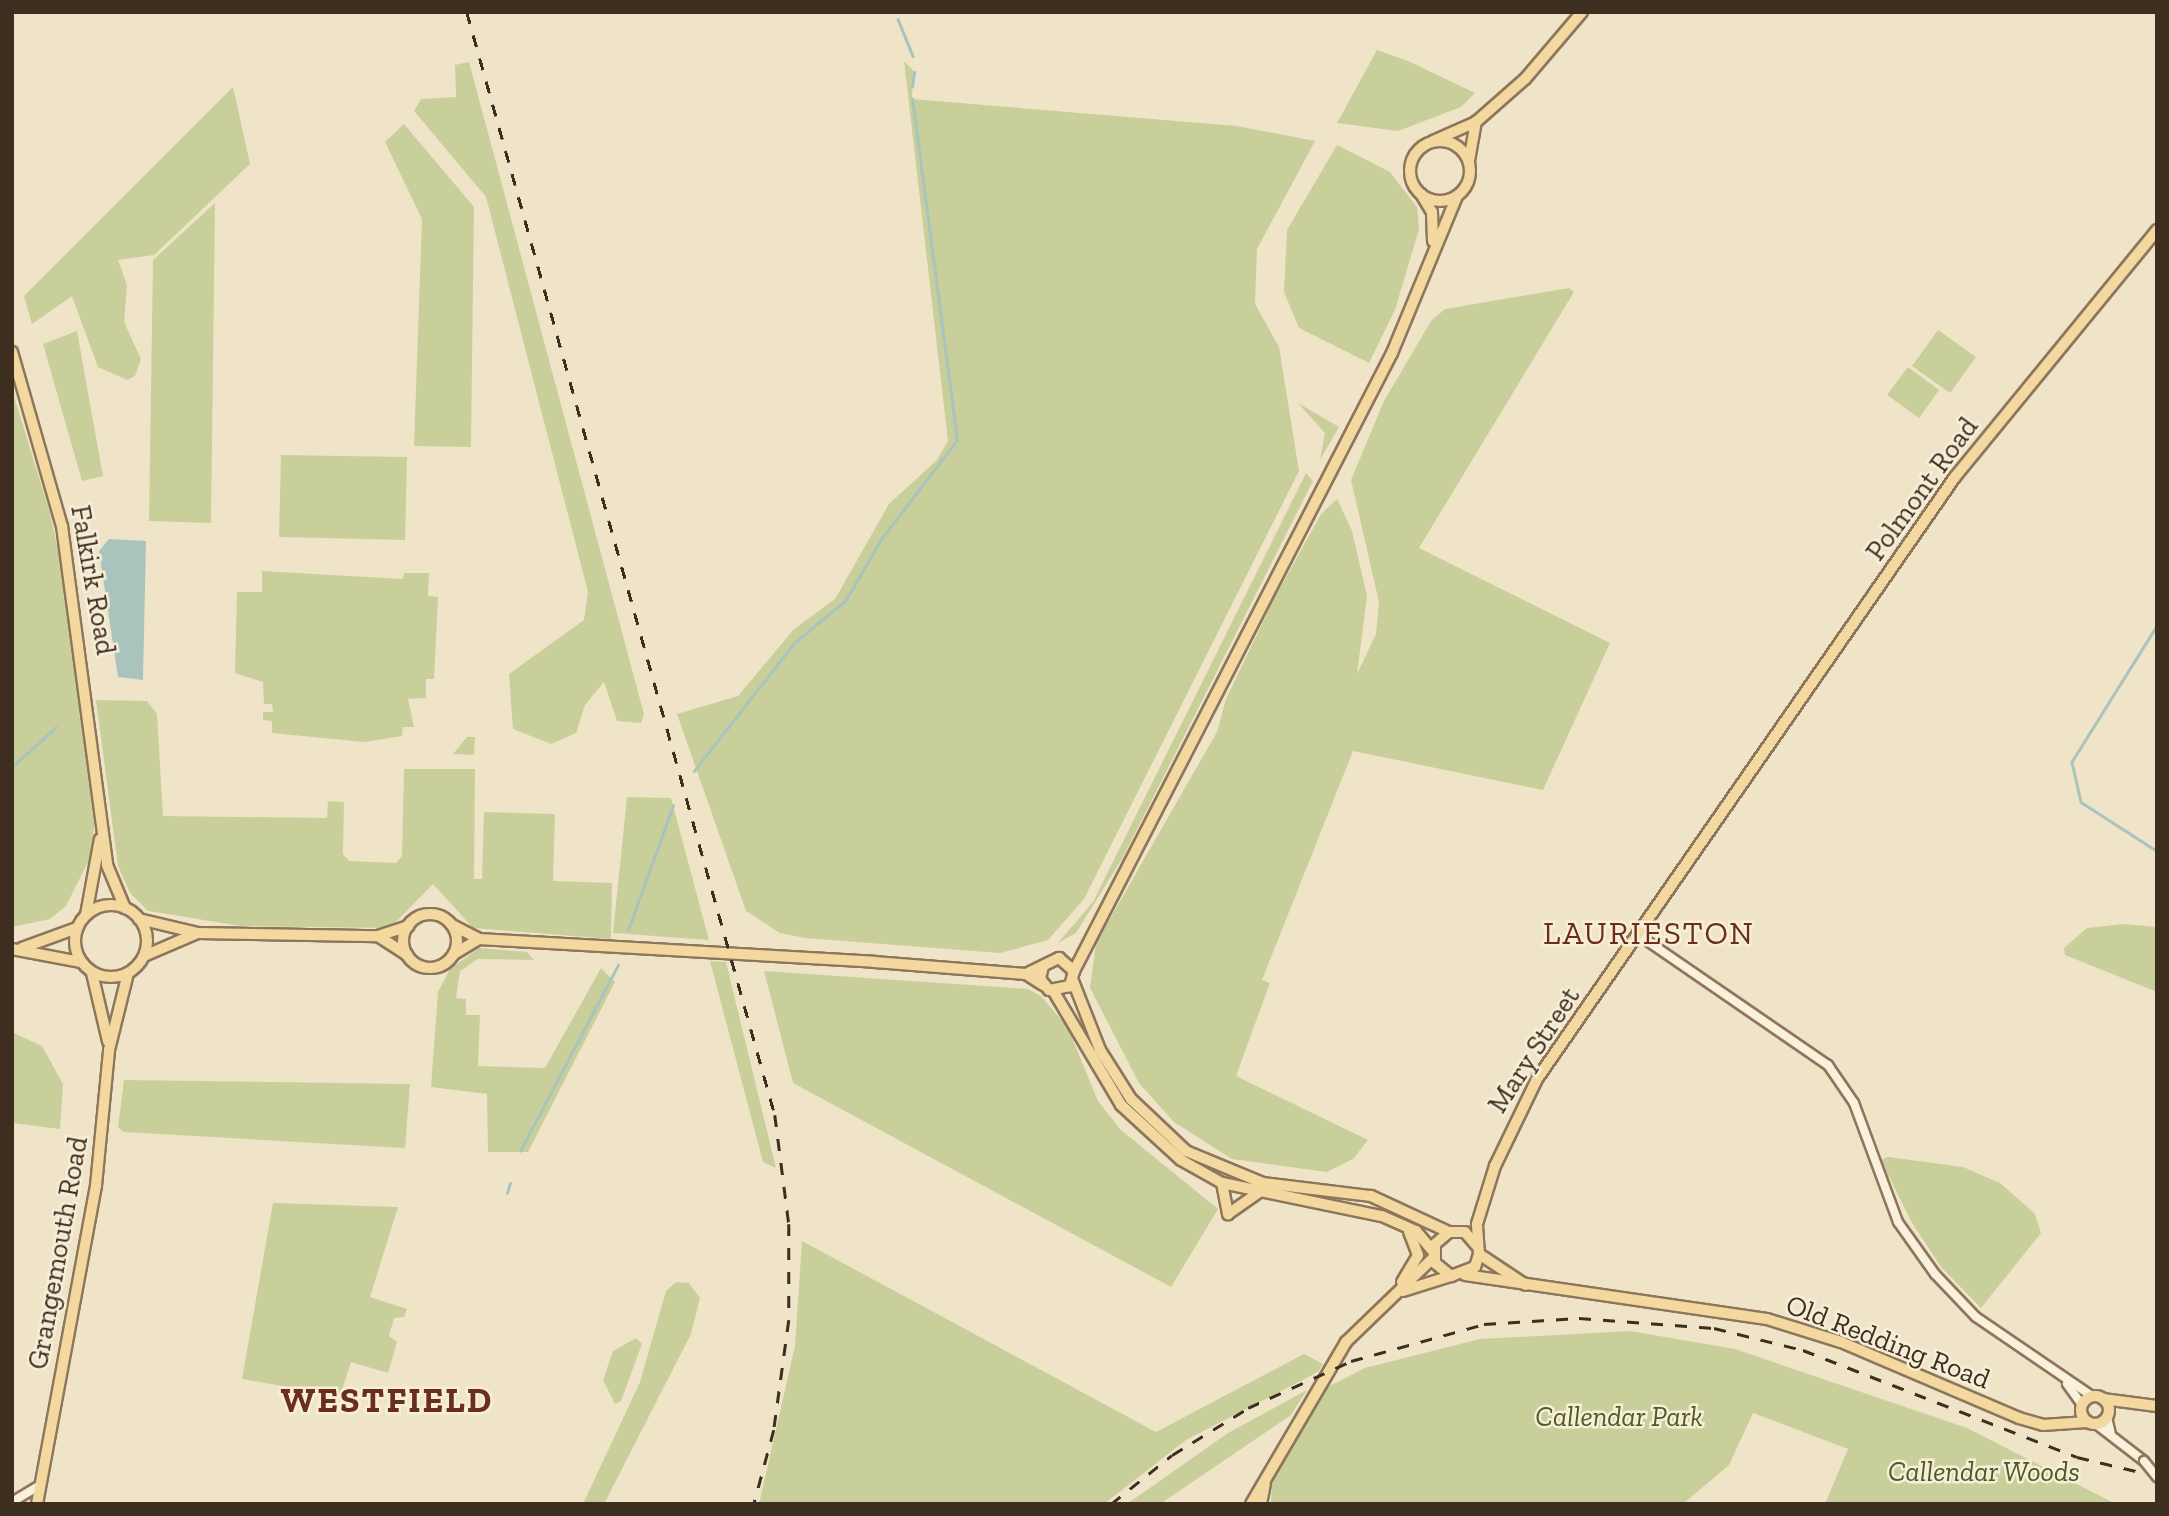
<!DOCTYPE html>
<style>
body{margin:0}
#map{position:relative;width:2169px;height:1516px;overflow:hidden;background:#f0e4c8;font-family:"Zilla Slab",serif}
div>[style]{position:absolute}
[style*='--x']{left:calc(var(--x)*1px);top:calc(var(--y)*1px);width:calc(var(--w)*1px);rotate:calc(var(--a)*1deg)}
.green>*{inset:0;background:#c9cf9b}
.water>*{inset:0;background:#a9c4bc}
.stream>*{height:2.5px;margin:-1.25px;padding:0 1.25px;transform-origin:1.25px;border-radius:1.25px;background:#a9c4bc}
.roads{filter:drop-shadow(2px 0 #8d765c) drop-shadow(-2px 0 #8d765c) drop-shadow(0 2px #8d765c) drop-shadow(0 -2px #8d765c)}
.minor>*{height:8px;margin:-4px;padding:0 4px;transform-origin:4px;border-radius:4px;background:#faf1dc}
.major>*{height:10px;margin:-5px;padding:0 5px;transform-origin:5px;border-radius:5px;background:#f3d9a0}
.major>.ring{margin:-5px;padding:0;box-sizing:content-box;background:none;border:10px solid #f3d9a0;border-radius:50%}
.rail>*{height:2.5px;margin-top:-1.25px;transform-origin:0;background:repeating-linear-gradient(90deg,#3d2e20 0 12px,transparent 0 24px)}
.bridges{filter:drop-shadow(2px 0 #8d765c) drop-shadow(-2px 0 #8d765c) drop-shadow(0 2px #8d765c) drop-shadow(0 -2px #8d765c)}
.minor-bridge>*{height:8px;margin:-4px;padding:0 4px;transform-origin:4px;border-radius:4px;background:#faf1dc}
span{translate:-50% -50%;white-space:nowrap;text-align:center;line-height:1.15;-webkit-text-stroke:5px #f7eed8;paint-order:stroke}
.street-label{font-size:28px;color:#3d2e20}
.park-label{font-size:28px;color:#4d5a26;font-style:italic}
.quarter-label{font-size:32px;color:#6b2e1e;letter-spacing:2px}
.district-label{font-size:35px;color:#6b2e1e;font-weight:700;letter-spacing:2px}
.frame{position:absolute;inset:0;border:14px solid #3d2e20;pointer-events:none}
</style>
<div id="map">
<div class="green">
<i style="clip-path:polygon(1377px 50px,1408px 61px,1475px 93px,1461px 107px,1398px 131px,1337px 123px)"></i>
<i style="clip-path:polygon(904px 61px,913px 70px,912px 99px,1237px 126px,1315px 141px,1257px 249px,1255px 304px,1279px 347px,1299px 471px,1084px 899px,1048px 940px,1000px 953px,805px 938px,780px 933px,746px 911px,677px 714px,738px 696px,794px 629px,835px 599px,889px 504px,937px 460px,948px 441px)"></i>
<i style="clip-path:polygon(469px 62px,644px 714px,641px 723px,617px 721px,604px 682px,585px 705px,576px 733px,551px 744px,513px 729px,509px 674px,584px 620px,588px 592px,486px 197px,414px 111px,421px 99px,456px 97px,455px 65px)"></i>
<i style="clip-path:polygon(233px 87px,250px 164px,154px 255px,118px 260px,127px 285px,124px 322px,141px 359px,135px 376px,127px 380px,98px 367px,72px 296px,32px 324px,24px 296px)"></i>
<i style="clip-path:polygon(404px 124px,474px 207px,471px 447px,414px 446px,422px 219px,385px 142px)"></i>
<i style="clip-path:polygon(1337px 145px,1390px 172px,1417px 207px,1419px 229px,1395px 310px,1369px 363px,1299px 328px,1284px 292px,1287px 230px)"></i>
<i style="clip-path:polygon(215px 203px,211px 523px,149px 521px,153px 260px)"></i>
<i style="clip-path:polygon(1569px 288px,1574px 292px,1419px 548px,1610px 643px,1543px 790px,1353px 751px,1262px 980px,1270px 983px,1236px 1076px,1368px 1140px,1353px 1159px,1327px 1172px,1232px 1159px,1174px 1122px,1139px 1083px,1090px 988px,1096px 943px,1217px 732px,1226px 699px,1274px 599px,1321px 514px,1337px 499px,1352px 531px,1367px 596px,1357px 674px,1376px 634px,1379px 602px,1351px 480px,1384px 401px,1431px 321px,1445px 309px)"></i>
<i style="clip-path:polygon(1938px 330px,1976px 357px,1950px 393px,1912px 366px)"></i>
<i style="clip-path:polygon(77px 331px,103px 476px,82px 481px,43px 344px)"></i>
<i style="clip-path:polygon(1908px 367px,1939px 390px,1919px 418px,1887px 395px)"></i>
<i style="clip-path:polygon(12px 390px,50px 513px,90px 700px,95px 821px,90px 858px,66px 906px,50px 919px,12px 927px)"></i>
<i style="clip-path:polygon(1298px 403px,1339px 427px,1320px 460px,1325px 433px)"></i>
<i style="clip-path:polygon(281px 455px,407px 457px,405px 540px,279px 537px)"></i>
<i style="clip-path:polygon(1306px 473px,1313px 481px,1123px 857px,1076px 933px,1058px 943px,1093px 902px)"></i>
<i style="clip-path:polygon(262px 571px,403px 579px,404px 573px,429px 573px,428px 596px,438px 597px,434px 679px,426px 679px,426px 698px,408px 699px,414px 727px,403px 727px,402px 736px,364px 742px,272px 733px,272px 721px,263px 720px,263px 712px,273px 712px,272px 704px,264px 704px,263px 682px,235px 673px,237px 592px,262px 592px)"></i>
<i style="clip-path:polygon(96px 700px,147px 701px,157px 714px,163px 816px,327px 818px,328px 801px,344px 802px,343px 854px,349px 861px,396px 863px,402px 856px,404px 769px,475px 769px,474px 879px,482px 879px,484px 812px,555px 814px,553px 881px,612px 883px,611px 939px,473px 928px,433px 884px,390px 928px,241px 926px,148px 911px,130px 893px,118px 866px)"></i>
<i style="clip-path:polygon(467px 737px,475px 737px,474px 755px,453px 754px)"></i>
<i style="clip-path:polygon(627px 797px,671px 798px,709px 940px,613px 933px)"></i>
<i style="clip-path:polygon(2123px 924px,2157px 927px,2157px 992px,2065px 955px,2064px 948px,2087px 928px)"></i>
<i style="clip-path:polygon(479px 948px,527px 952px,534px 960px,478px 959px,460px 971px,456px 998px,466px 999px,466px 1015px,480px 1015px,478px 1066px,545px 1068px,601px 968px,615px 982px,528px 1152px,488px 1152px,487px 1094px,431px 1087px,438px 992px,450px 969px)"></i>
<i style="clip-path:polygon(710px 961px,726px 962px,776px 1168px,763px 1162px)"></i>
<i style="clip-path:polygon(764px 971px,1028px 989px,1041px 996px,1068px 1028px,1098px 1101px,1121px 1130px,1218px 1209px,1171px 1287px,793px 1083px)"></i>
<i style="clip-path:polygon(12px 1032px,42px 1046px,63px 1084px,60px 1129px,12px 1123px)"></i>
<i style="clip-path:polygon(124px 1080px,410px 1084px,405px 1148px,123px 1132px,118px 1127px)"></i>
<i style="clip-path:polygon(1888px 1157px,1963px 1167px,2000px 1183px,2035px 1214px,2041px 1233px,1981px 1308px,1941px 1267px,1911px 1221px,1881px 1160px)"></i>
<i style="clip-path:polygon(273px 1203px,398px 1207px,370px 1297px,407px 1309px,404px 1317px,394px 1318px,389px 1336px,397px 1342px,388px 1373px,351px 1362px,340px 1396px,242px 1379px)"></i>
<i style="clip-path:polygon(802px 1241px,1156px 1432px,1304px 1354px,1323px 1364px,1318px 1372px,1186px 1440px,1104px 1504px,759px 1504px,795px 1346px)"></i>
<i style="clip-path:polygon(676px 1282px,689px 1283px,700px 1298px,691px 1334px,604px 1504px,583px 1504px,640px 1382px,666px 1291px)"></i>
<i style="clip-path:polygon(1630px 1331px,1735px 1349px,1967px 1428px,2116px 1504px,1825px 1504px,1848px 1449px,1753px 1413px,1729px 1465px,1683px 1504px,1271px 1504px,1272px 1481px,1320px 1391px,1365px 1368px,1480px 1339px)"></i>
<i style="clip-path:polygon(636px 1338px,642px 1344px,621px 1401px,615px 1404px,603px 1380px,613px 1351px)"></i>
<i style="clip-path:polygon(1307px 1390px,1291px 1415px,1160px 1504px,1127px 1504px,1228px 1433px)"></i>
</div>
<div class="water">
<i style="clip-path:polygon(109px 539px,146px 541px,143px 680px,118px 677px,99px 551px)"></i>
</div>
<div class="stream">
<i style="--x:898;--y:19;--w:40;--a:68"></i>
<i style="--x:912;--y:87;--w:15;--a:-82"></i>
<i style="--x:2157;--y:626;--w:160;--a:122"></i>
<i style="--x:2072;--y:762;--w:41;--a:77.3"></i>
<i style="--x:2081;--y:802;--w:90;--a:32.8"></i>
<i style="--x:12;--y:767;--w:59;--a:-42.3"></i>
<i style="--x:694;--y:771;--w:162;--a:-52"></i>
<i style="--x:794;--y:643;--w:66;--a:-39.5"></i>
<i style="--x:845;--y:601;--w:73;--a:-59.6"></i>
<i style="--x:882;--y:538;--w:123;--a:-52.6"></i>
<i style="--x:957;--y:440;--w:344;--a:-97.5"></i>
<i style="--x:628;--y:930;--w:132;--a:-70.1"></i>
<i style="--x:520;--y:1151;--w:210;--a:-62.2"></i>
<i style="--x:507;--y:1193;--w:10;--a:-73"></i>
</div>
<div class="roads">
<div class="minor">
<i style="--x:1640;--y:936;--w:228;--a:34.5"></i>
<i style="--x:1828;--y:1065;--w:46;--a:55.6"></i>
<i style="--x:1854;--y:1103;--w:127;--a:69.7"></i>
<i style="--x:1898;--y:1222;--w:64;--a:54.6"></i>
<i style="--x:1935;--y:1274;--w:59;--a:46.4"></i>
<i style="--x:1976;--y:1317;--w:140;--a:34.3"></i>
<i style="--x:2067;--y:1384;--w:26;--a:54"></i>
<i style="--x:2107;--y:1417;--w:17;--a:77"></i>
<i style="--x:2096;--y:1424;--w:61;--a:37.6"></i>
<i style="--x:12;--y:1502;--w:31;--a:-31"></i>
</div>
<div class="major">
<i style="--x:1433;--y:141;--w:47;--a:-23.8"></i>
<i style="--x:1476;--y:122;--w:65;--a:-41.3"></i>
<i style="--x:1525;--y:79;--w:88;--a:-49.6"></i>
<i class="ring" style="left:1410px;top:141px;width:50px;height:50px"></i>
<i style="--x:1469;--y:161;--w:40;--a:-80"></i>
<i style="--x:1421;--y:194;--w:21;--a:59"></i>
<i style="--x:1432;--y:212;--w:29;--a:88"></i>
<i style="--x:12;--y:352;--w:181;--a:74"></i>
<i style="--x:62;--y:526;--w:342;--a:82.4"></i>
<i style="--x:107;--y:865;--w:47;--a:67.3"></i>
<i class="ring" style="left:75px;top:905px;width:62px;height:62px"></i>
<i class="ring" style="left:403px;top:914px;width:44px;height:44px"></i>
<i style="--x:86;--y:915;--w:77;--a:-79.6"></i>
<i style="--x:139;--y:919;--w:61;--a:13.3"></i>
<i style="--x:198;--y:933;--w:180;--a:1"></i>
<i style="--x:378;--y:936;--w:32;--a:-18"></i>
<i style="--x:452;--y:925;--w:30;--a:27"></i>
<i style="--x:479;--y:939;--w:396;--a:3.3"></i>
<i style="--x:874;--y:962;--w:152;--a:4.5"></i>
<i style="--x:1026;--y:974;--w:20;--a:33"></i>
<i style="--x:378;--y:936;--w:35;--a:33"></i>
<i style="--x:22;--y:948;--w:59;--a:-20"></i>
<i style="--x:12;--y:949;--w:69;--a:10.8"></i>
<i style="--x:454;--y:954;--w:29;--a:-31"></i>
<i style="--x:144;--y:956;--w:56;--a:-23.3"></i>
<i style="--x:1074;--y:971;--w:695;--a:-62.77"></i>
<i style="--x:1392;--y:353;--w:170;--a:-67.5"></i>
<i style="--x:92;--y:973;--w:70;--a:76.8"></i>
<i style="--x:1026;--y:974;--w:37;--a:-26"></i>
<i style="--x:1059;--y:958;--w:20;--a:41"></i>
<i style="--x:1074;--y:971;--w:16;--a:105"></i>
<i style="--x:1070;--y:986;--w:21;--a:169"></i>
<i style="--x:1049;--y:990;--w:14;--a:-129"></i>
<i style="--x:1040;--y:979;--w:13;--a:-77"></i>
<i style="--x:1073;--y:981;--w:74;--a:68.6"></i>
<i style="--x:1100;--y:1050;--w:58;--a:57.7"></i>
<i style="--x:1131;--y:1099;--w:76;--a:43.4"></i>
<i style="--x:1186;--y:1151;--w:83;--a:22.6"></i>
<i style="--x:1263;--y:1183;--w:109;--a:6.9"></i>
<i style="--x:1371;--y:1196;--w:86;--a:24.8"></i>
<i style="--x:1054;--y:992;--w:131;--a:59.3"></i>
<i style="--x:1121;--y:1105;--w:81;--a:42.5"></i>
<i style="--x:1181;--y:1160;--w:47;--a:29.3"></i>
<i style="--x:1222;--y:1183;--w:163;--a:11.7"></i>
<i style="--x:1382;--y:1216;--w:37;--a:24"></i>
<i style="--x:1416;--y:1231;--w:26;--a:50"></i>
<i style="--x:1222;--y:1183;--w:32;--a:79"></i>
<i style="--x:1228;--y:1214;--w:37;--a:-35"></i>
<i style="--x:1477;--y:1246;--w:18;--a:-131"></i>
<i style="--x:1465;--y:1232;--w:16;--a:180"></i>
<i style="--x:1449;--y:1232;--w:18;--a:139"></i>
<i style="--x:1435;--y:1244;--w:19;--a:90"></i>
<i style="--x:1435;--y:1263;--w:21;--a:39"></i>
<i style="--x:1451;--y:1276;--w:26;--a:-21"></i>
<i style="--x:1475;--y:1267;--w:14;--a:-73"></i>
<i style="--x:1479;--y:1254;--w:30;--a:-94"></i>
<i style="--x:1477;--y:1224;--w:61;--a:-72.8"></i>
<i style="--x:1495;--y:1166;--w:97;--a:-64.2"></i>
<i style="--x:1537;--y:1079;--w:733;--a:-55.23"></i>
<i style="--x:1955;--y:477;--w:319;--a:-50.7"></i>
<i style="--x:1479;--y:1254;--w:56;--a:33.4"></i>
<i style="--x:1465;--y:1275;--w:305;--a:8.3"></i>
<i style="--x:1767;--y:1319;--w:77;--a:17.3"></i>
<i style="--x:1841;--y:1342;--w:194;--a:23.1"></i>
<i style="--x:2019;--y:1418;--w:25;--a:16"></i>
<i style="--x:2043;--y:1425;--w:44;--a:-3.9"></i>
<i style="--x:1402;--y:1282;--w:31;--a:-59"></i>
<i style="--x:1418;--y:1255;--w:25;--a:-111"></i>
<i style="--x:1403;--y:1291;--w:50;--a:-17.4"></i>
<i class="ring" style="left:2081px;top:1396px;width:18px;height:18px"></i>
<i style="--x:2103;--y:1399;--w:54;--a:7.4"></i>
<i style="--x:37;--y:1504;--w:323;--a:-79.5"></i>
<i style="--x:96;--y:1186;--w:137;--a:-84.5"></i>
<i style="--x:109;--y:1050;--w:79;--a:-76.1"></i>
<i style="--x:1251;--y:1504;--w:188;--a:-59.6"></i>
<i style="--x:1346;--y:1342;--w:121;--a:-44"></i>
<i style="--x:1261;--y:1504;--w:20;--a:-79"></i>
</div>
</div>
<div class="rail">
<i style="--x:467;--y:12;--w:1145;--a:74.4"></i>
<i style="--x:775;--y:1115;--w:110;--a:82.7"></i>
<i style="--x:789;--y:1224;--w:96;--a:90"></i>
<i style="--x:789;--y:1320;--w:111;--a:97.8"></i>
<i style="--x:774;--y:1430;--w:77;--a:105.1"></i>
<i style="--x:1111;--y:1504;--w:78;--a:-38.8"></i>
<i style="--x:1172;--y:1455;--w:89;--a:-31.7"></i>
<i style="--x:1248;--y:1408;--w:113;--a:-24.5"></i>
<i style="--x:1351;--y:1361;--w:138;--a:-15.5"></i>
<i style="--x:1484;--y:1324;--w:95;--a:-3.6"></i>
<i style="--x:1579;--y:1318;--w:135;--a:4.2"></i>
<i style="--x:1714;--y:1328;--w:92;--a:13.9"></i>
<i style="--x:1803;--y:1350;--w:294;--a:21.3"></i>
<i style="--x:2077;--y:1457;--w:82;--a:13.4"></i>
</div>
<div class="bridges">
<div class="minor-bridge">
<i style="--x:2144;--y:1461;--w:21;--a:51"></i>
</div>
</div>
<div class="street-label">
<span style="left:1922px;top:489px;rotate:-54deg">Polmont Road</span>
<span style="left:93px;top:580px;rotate:80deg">Falkirk Road</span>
<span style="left:1534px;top:1050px;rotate:-57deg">Mary Street</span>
<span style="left:58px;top:1253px;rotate:-80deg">Grangemouth Road</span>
<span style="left:1888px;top:1342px;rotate:21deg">Old Redding Road</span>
</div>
<div class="park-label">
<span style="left:1619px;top:1417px">Callendar Park</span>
<span style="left:1984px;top:1472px">Callendar Woods</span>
</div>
<div class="quarter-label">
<span style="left:1649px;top:933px">LAURIESTON</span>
</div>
<div class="district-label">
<span style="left:387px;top:1400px">WESTFIELD</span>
</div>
<div class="frame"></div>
</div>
